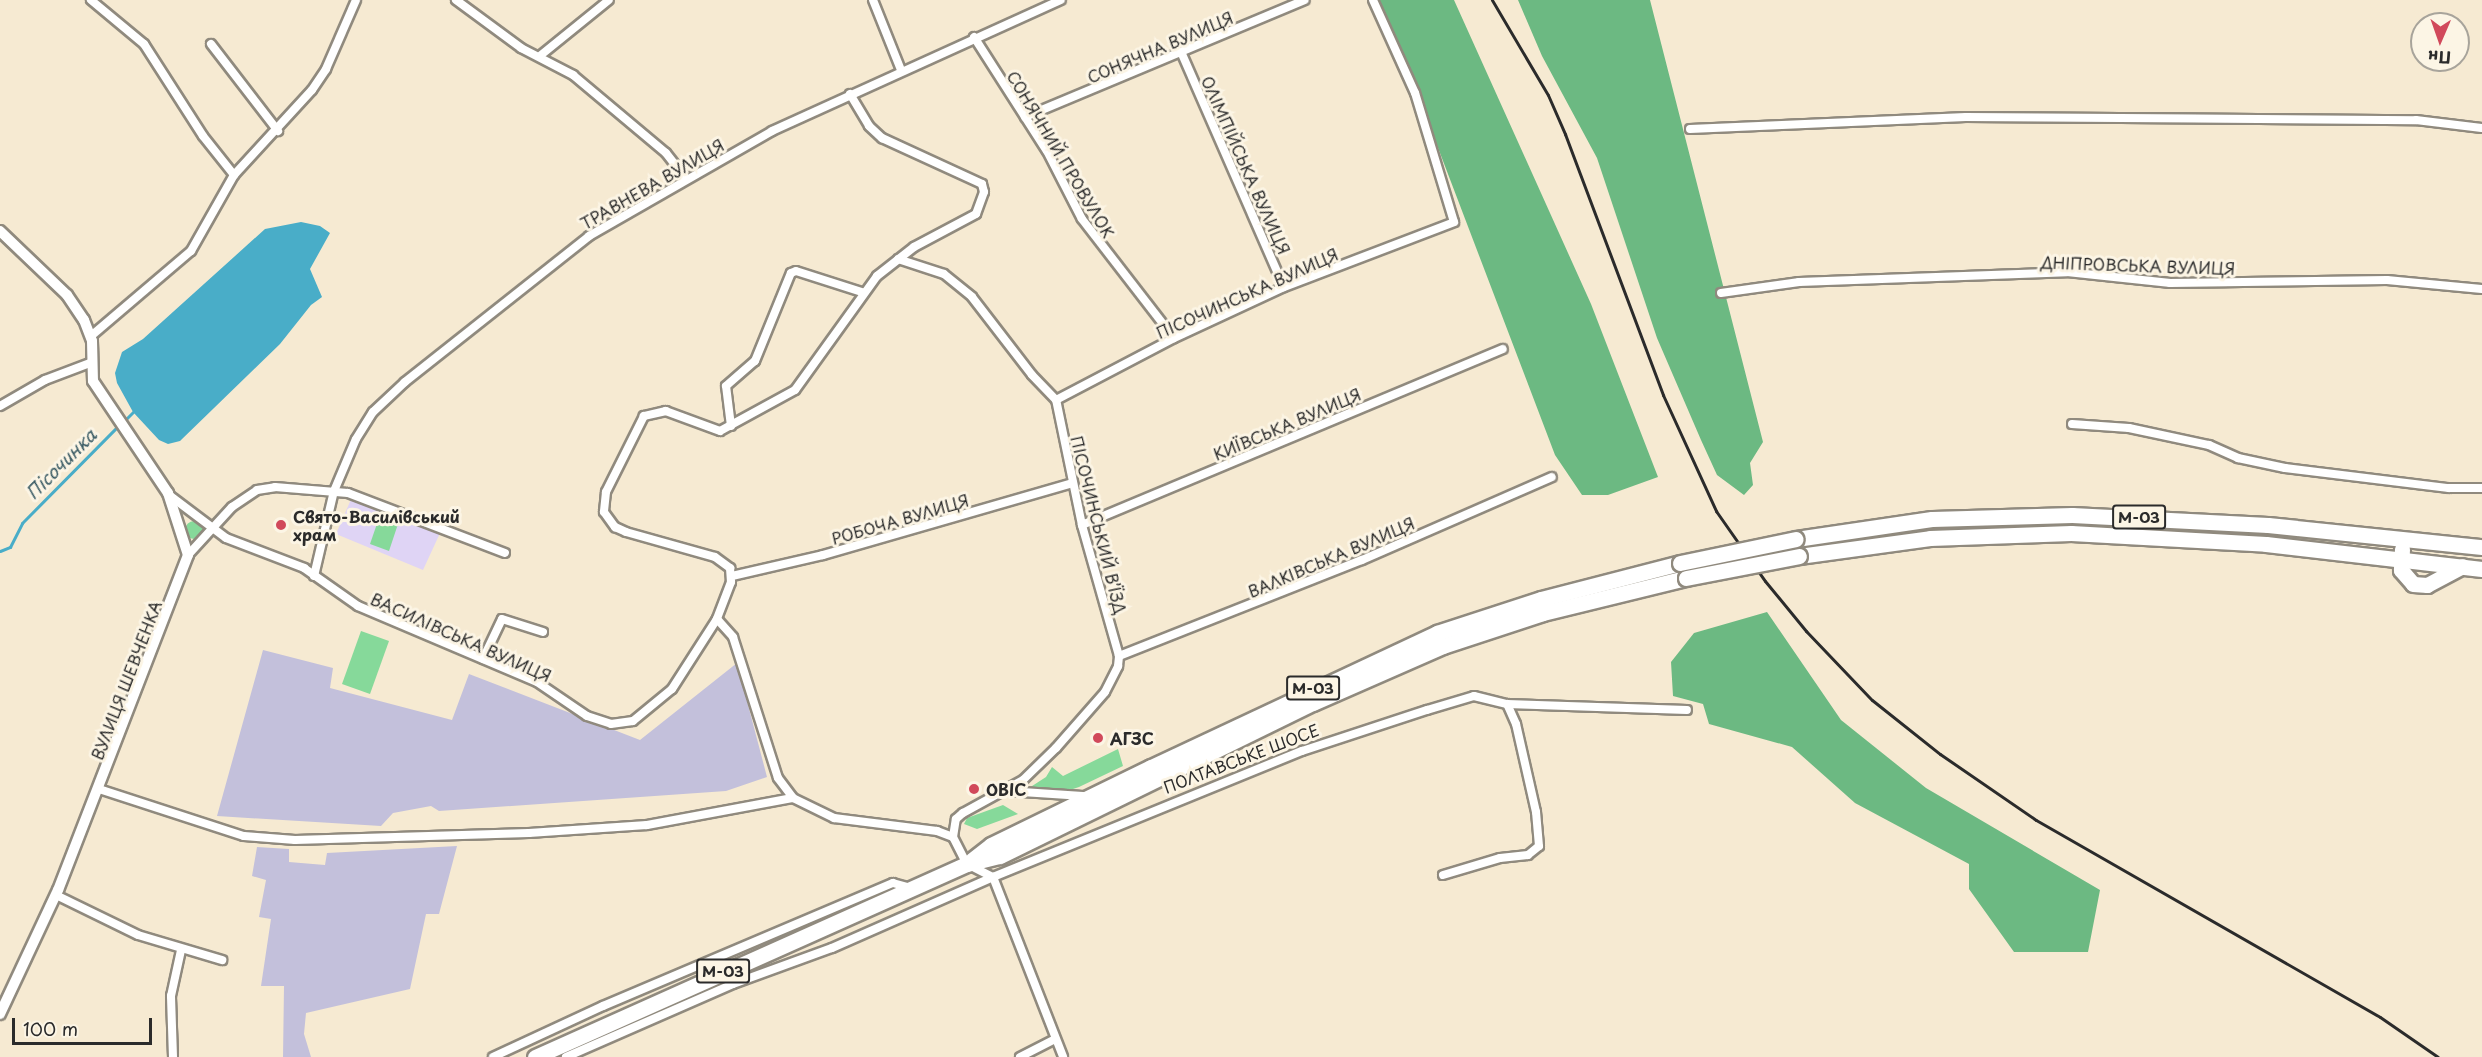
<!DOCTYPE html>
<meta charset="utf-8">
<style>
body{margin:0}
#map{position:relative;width:2482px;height:1057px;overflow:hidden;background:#f6ead2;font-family:"Playpen Sans",sans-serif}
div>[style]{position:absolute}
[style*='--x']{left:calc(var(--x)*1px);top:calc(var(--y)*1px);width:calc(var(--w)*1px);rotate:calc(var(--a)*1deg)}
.built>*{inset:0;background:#dfd4f5}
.industrial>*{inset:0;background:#c3c0db}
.green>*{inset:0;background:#86d99a}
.round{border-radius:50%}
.forest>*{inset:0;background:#6cb982}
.water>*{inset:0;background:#49adc8}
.stream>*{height:3px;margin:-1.5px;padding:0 1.5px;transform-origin:1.5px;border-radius:1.5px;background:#49adc8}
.roads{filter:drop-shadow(2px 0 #908a7e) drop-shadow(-2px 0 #908a7e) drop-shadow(0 2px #908a7e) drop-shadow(0 -2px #908a7e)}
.street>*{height:8px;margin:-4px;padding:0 4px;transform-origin:4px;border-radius:4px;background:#fff}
.secondary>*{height:10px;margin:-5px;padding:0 5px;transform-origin:5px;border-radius:5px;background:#fff}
.highway>*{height:15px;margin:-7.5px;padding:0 7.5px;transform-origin:7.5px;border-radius:7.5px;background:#fff}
.rail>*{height:3px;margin:-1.5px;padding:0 1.5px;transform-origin:1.5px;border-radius:1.5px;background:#2b2b2b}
.bridges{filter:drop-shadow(2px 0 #908a7e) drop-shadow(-2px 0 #908a7e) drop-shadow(0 2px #908a7e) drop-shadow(0 -2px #908a7e)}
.highway-bridge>*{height:15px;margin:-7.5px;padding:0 7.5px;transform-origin:7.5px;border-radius:7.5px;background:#fff}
.dots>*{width:16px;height:16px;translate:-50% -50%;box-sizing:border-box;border:3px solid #fcf5e5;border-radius:50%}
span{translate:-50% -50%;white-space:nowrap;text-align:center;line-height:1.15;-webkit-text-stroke:6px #fcf5e5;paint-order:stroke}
.shield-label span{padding:2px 4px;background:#fcf5e5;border:2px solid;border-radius:4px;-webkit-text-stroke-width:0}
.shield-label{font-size:15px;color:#2b2b2b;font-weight:700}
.street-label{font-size:16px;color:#2b2b2b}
.poi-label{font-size:16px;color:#2b2b2b;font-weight:700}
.left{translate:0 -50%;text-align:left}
.water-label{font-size:18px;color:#365862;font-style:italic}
.north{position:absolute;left:2410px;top:12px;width:60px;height:60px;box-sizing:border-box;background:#fcf5e5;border:2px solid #a8a49b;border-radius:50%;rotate:182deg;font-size:16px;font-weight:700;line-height:24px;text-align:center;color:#2b2b2b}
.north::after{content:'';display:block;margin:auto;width:21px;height:27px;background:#d1495b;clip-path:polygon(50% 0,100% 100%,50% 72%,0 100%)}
.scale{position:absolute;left:12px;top:1018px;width:140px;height:27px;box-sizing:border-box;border:3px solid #2b2b2b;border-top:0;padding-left:8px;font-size:18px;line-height:21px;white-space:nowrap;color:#2b2b2b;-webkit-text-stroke:4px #fcf5e5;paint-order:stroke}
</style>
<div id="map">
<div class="built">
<i style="clip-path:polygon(352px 497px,441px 531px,423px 570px,336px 534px)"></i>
</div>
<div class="industrial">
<i style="clip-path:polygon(263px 650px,333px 668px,330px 688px,452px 720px,469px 674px,640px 740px,737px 663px,767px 777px,726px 791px,439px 811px,431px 806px,393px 813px,381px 826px,217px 816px)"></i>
<i style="clip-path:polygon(457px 846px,439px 914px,426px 914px,410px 989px,306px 1013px,304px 1034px,311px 1057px,283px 1057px,284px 986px,261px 986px,271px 919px,259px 917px,266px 880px,252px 876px,257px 847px,289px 849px,289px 862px,325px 865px,327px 853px)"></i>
</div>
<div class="green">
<i style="clip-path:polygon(381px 512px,400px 518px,389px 551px,370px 544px)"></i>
<i class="round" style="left:185px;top:521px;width:18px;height:18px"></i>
<i style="clip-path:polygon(361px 631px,389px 641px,370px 694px,342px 684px)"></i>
<i style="clip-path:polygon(1118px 749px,1123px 766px,1079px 787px,1064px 792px,1029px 788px,1046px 777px,1052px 767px,1063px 776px)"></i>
<i style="clip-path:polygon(1003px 805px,1018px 814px,977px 829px,964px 824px,967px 818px)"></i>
</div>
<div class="forest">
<i style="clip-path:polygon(1377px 0,1454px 0,1591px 304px,1658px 477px,1608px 495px,1582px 495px,1555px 455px,1416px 90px)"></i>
<i style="clip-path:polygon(1518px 0,1650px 0,1763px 442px,1750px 463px,1753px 485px,1744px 495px,1717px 475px,1701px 440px,1657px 338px,1597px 158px,1542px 56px)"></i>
<i style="clip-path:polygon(1767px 612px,1841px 720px,1926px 788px,2100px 890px,2088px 952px,2014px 952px,1969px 889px,1969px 864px,1855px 803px,1792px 747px,1709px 724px,1703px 704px,1673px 696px,1671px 662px,1694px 633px)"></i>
</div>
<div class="water">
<i style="clip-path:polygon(301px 222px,320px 226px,330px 233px,310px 269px,322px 297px,311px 305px,280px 344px,180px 441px,168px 444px,159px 440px,133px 412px,117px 383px,115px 373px,122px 352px,143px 339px,265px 229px)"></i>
</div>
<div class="stream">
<i style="--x:124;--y:421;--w:13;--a:-45"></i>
<i style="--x:0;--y:551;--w:11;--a:-22"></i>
<i style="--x:10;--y:547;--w:27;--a:-63"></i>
<i style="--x:22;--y:523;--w:138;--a:-45.3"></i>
</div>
<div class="roads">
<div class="street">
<i style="--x:91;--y:0;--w:69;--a:39.7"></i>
<i style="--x:144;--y:44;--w:109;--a:57.3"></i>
<i style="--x:203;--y:136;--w:50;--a:51.5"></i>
<i style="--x:456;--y:0;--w:81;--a:36.4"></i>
<i style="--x:521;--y:48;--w:59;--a:27.4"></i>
<i style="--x:573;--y:75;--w:121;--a:40"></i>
<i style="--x:666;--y:153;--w:33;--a:52"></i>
<i style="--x:873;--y:0;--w:75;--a:68.2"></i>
<i style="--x:974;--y:37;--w:135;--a:57.4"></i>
<i style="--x:1047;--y:151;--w:76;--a:62.8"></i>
<i style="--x:1082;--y:219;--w:150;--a:52.3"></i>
<i style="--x:211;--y:44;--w:110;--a:52.4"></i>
<i style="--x:1182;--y:54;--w:254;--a:66.4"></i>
<i style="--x:541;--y:55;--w:87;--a:-39"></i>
<i style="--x:850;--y:94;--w:37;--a:59"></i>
<i style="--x:869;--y:126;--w:18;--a:43"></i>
<i style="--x:882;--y:138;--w:110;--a:24.7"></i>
<i style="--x:982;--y:184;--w:8;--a:76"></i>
<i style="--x:984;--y:192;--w:23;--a:110"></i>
<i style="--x:976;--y:214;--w:70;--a:152"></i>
<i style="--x:914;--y:247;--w:47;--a:141.9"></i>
<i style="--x:877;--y:276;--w:140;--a:125.7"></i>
<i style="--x:795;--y:390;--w:85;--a:151.3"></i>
<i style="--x:720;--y:431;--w:58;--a:-159.7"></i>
<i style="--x:666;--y:411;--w:23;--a:167"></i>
<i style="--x:644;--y:416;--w:85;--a:116.6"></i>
<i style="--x:606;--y:492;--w:20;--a:96"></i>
<i style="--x:604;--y:512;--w:19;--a:54"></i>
<i style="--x:615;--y:527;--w:12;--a:24"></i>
<i style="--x:626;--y:532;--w:92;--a:15.7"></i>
<i style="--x:715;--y:557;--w:19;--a:36"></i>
<i style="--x:730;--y:568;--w:14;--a:86"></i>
<i style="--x:731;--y:582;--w:40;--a:111"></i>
<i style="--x:717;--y:619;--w:24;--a:48"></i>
<i style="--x:733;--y:637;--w:148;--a:72.3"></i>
<i style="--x:778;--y:778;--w:25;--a:53"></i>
<i style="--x:793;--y:798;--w:46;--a:26"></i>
<i style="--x:834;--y:818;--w:104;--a:7.2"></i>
<i style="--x:937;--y:831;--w:17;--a:21"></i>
<i style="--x:953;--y:837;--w:30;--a:63"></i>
<i style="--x:967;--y:864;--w:29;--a:27"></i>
<i style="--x:1025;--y:117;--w:303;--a:-22.7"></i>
<i style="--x:1690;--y:129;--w:276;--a:-2.5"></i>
<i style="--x:1966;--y:117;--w:450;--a:0.4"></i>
<i style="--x:2416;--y:120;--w:66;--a:6.9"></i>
<i style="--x:898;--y:259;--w:48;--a:18.1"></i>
<i style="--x:944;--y:274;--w:36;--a:39"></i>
<i style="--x:972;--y:297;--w:98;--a:52.4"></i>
<i style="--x:1032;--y:375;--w:35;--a:46"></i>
<i style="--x:1721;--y:293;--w:79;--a:-8"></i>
<i style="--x:1799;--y:282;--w:268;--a:-2.1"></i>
<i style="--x:2067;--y:272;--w:104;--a:6.1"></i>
<i style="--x:2170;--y:283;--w:217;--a:-0.8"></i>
<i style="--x:2387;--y:280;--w:95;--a:5.4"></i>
<i style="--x:91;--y:336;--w:131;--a:-40.4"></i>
<i style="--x:191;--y:251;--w:87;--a:-60.5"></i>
<i style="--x:234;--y:175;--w:115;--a:-47.5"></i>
<i style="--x:312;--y:90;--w:25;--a:-56"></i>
<i style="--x:326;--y:69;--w:75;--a:-66.5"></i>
<i style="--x:1056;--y:400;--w:133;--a:-27.7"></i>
<i style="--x:1174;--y:338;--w:121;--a:-24.9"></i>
<i style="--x:1284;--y:287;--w:182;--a:-20.9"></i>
<i style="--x:1454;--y:222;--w:135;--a:-106.8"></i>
<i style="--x:1415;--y:93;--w:102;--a:-114.3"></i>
<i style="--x:0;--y:406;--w:52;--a:-30"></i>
<i style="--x:45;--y:380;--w:48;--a:-20.7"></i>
<i style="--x:2072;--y:424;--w:57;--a:4"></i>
<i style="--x:2129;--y:428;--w:82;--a:12"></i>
<i style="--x:2209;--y:445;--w:32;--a:24"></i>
<i style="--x:2238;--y:458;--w:48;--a:12"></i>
<i style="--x:2285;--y:468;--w:165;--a:7"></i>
<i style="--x:2449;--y:488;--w:33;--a:0"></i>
<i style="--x:731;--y:426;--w:40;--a:-97.1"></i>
<i style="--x:726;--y:386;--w:38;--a:-41"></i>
<i style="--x:755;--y:361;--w:95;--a:-67.8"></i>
<i style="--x:791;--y:273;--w:5;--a:-22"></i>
<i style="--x:796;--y:271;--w:69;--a:17.7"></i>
<i style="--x:169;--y:495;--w:71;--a:37"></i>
<i style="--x:226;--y:538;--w:84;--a:21"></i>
<i style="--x:304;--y:568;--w:66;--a:35.1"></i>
<i style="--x:358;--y:606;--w:194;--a:23"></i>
<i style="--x:537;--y:682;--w:60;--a:34.2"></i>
<i style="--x:587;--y:716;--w:25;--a:18"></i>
<i style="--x:611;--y:724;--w:22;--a:-8"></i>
<i style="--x:633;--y:721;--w:50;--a:-39.4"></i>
<i style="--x:672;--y:689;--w:83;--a:-57.3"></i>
<i style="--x:1082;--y:525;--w:456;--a:-22.7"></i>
<i style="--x:188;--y:555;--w:65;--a:-47.5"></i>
<i style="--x:232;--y:507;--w:30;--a:-34"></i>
<i style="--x:257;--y:490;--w:18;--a:-9"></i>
<i style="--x:275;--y:487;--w:73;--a:4.7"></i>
<i style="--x:348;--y:493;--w:168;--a:20.9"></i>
<i style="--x:314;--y:576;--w:87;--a:-76.8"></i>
<i style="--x:334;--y:491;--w:56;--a:-67.1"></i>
<i style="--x:356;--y:439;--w:32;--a:-58"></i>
<i style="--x:373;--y:412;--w:44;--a:-43.2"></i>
<i style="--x:405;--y:382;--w:235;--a:-38.4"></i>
<i style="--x:589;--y:236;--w:211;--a:-29.8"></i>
<i style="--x:772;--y:131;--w:317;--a:-24.4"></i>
<i style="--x:732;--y:576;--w:93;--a:-13"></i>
<i style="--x:823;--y:555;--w:260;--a:-16.1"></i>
<i style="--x:1119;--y:656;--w:261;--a:-21.6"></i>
<i style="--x:1362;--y:560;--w:207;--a:-23.6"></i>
<i style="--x:483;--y:659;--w:44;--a:-64.6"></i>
<i style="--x:502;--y:619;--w:43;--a:17.6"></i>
<i style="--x:99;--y:789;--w:152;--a:18"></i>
<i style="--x:244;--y:836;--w:51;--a:4.5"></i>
<i style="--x:295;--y:840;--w:234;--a:-1.7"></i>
<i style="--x:529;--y:833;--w:118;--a:-3.9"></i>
<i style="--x:647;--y:825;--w:148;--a:-10.5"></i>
<i style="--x:1007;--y:791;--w:76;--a:3.8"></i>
<i style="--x:953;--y:837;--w:18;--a:-81"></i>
<i style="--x:956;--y:819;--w:9;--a:-41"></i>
<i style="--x:963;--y:813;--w:68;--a:-28.8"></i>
<i style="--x:1023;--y:780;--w:46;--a:-44.1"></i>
<i style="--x:1056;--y:748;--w:74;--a:-48.8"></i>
<i style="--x:1105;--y:692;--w:29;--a:-63"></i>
<i style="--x:1118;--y:666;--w:10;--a:-84"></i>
<i style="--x:1119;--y:656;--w:136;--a:-105.8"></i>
<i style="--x:1082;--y:525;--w:128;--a:-101.7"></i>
<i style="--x:1443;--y:875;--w:59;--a:-16.6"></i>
<i style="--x:1500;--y:858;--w:28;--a:-6"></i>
<i style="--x:1528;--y:855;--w:14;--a:-39"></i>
<i style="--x:1539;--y:846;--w:34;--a:-95"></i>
<i style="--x:1536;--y:812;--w:90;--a:-102.8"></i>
<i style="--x:1516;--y:724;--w:22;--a:-114"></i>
<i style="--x:993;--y:877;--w:193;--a:68.7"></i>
<i style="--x:56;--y:895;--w:91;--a:26"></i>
<i style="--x:138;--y:935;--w:88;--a:16.6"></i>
<i style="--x:173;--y:1057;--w:61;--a:-91.9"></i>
<i style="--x:171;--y:996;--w:47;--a:-77.7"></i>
<i style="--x:493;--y:1057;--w:121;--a:-24.9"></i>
<i style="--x:603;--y:1006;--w:315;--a:-23"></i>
<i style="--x:893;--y:883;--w:18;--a:16"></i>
<i style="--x:566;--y:1057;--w:182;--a:-23.6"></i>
<i style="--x:733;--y:984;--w:105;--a:-20"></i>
<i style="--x:832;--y:948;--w:176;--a:-23.8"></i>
<i style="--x:993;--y:877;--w:334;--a:-22.2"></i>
<i style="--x:1302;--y:751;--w:132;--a:-18.2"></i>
<i style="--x:1427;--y:710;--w:49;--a:-16.6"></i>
<i style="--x:1474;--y:696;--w:34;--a:14"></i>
<i style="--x:1507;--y:704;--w:180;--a:1.9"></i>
<i style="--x:1020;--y:1057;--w:39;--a:-27"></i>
</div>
<div class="secondary">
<i style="--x:0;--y:231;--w:93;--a:43.7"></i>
<i style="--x:67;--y:295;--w:30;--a:56"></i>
<i style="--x:84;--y:320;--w:22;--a:69"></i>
<i style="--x:92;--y:341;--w:40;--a:88.6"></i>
<i style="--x:93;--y:381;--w:135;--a:56.2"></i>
<i style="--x:168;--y:493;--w:65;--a:72.1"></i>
<i style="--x:188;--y:555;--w:359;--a:111.2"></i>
<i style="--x:58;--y:890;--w:137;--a:115.1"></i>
</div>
<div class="highway">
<i style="--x:1796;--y:539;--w:137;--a:-8.4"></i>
<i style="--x:1932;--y:519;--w:140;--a:-1.6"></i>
<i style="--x:2072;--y:515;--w:196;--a:2.9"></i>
<i style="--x:2268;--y:525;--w:215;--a:5.9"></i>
<i style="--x:2402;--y:549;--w:21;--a:93"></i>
<i style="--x:2401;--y:570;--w:18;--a:49"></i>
<i style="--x:2413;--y:584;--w:14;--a:4"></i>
<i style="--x:2427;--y:585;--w:40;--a:-28"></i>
<i style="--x:1799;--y:556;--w:132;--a:-7.8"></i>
<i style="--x:1930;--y:538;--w:141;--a:-2"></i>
<i style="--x:2071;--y:533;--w:195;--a:3.2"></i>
<i style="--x:2266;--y:544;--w:217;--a:6.6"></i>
<i style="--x:972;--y:860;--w:24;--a:-38"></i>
<i style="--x:991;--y:845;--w:178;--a:-26"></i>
<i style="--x:1151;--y:767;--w:316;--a:-25.1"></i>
<i style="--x:1437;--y:633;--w:109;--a:-18.1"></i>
<i style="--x:1541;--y:599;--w:144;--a:-14.5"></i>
<i style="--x:535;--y:1057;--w:473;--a:-24.1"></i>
<i style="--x:967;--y:864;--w:34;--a:-14"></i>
<i style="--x:1000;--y:856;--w:348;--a:-26.1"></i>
<i style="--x:1313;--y:703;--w:142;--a:-23.7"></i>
<i style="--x:1443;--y:646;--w:105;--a:-18.3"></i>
<i style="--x:1543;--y:613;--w:147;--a:-13.8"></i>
</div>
</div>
<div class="rail">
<i style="--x:1492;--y:0;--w:110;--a:59.5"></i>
<i style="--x:1548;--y:95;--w:43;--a:66.4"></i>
<i style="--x:1565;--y:134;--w:279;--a:69.4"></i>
<i style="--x:1663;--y:395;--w:128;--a:65.4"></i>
<i style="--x:1716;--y:511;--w:85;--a:55"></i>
<i style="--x:1765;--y:581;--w:65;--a:50.6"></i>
<i style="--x:1806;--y:631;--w:95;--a:46.3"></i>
<i style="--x:1872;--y:700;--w:87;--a:38.5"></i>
<i style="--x:1940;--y:754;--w:116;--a:34.5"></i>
<i style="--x:2036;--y:820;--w:396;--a:29.8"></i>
<i style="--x:2380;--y:1017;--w:70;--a:34.6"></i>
</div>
<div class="bridges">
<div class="highway-bridge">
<i style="--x:1680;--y:563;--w:118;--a:-11.7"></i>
<i style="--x:1686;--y:578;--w:115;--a:-11"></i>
</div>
</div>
<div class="dots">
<i style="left:281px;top:525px;background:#d1495b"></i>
<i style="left:1098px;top:738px;background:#d1495b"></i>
<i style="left:974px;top:789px;background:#d1495b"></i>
</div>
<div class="shield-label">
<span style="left:2139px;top:517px">М-03</span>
<span style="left:1313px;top:688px">М-03</span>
<span style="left:723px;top:971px">М-03</span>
</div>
<div class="street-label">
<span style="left:1160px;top:47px;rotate:-23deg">СОНЯЧНА ВУЛИЦЯ</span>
<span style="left:1061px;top:154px;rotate:59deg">СОНЯЧНИЙ ПРОВУЛОК</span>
<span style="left:1246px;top:165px;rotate:66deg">ОЛІМПІЙСЬКА ВУЛИЦЯ</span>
<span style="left:652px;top:184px;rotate:-30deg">ТРАВНЕВА ВУЛИЦЯ</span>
<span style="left:2138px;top:265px;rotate:2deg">ДНІПРОВСЬКА ВУЛИЦЯ</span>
<span style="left:1247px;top:293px;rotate:-24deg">ПІСОЧИНСЬКА ВУЛИЦЯ</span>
<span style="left:1287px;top:424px;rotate:-23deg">КИЇВСЬКА ВУЛИЦЯ</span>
<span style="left:900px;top:519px;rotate:-16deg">РОБОЧА ВУЛИЦЯ</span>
<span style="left:1099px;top:525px;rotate:76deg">ПІСОЧИНСЬКИЙ В’ЇЗД</span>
<span style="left:1331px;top:557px;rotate:-23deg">ВАЛКІВСЬКА ВУЛИЦЯ</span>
<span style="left:461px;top:637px;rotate:24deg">ВАСИЛІВСЬКА ВУЛИЦЯ</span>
<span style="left:126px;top:680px;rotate:-69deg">ВУЛИЦЯ ШЕВЧЕНКА</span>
<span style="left:1241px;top:758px;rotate:-21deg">ПОЛТАВСЬКЕ ШОСЕ</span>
</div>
<div class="poi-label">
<span class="left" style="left:293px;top:525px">Свято-Василівський<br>храм</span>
<span class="left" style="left:1110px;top:738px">АГЗС</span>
<span class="left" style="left:986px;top:789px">ОВІС</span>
</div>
<div class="water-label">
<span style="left:61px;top:464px;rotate:-45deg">Пісочинка</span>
</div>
<div class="north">Пн</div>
<div class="scale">100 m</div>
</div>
